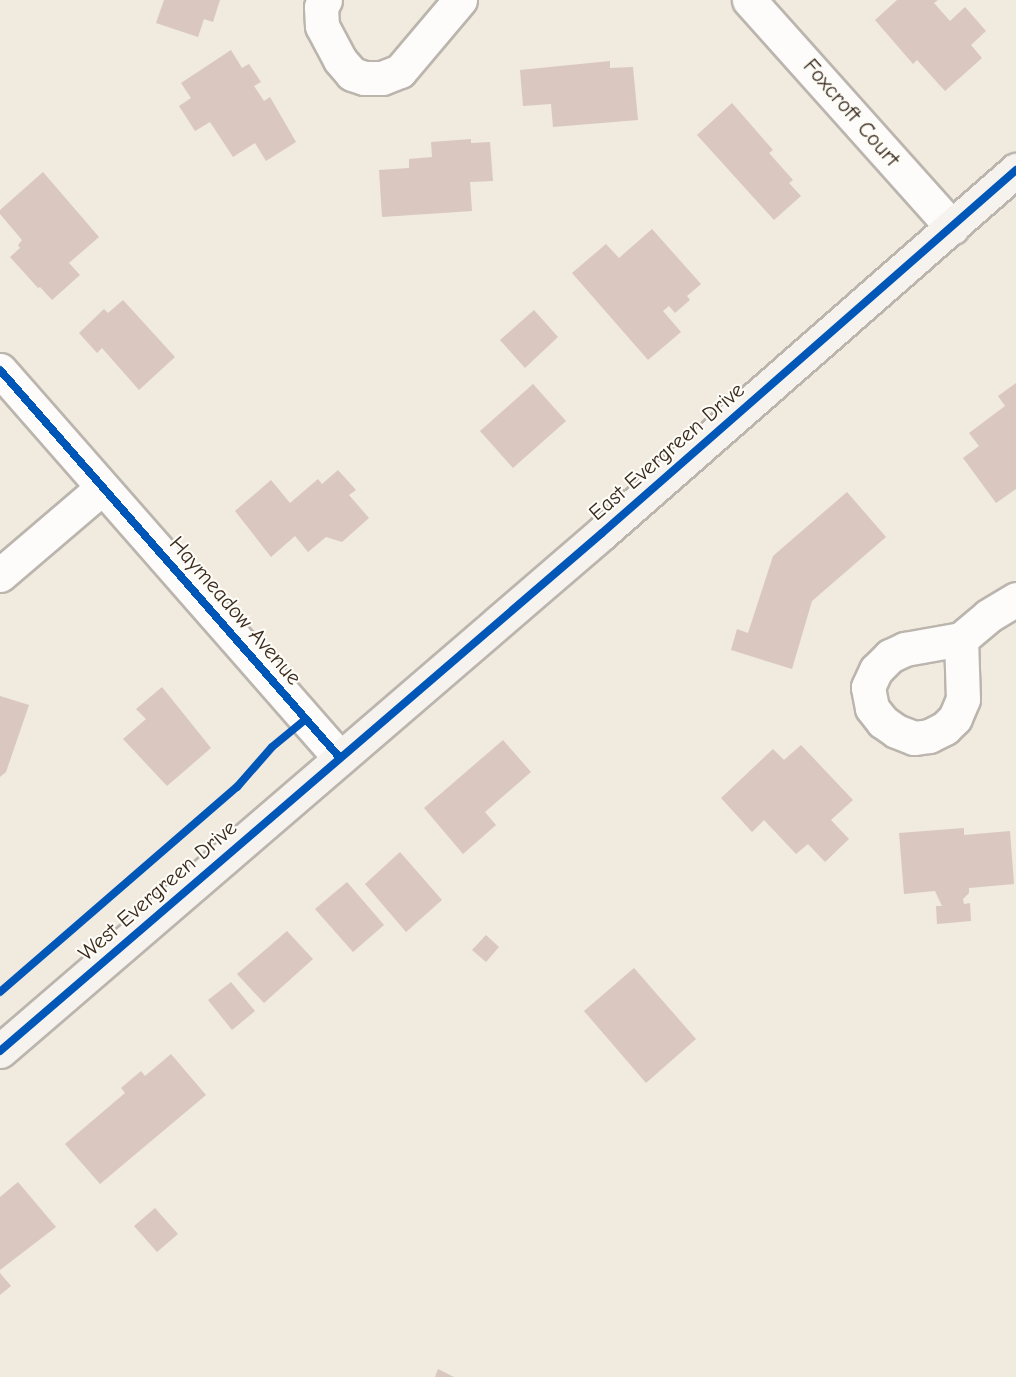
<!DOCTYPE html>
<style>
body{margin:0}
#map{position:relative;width:1016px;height:1377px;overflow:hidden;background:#f0eadf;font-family:"Comic Neue",sans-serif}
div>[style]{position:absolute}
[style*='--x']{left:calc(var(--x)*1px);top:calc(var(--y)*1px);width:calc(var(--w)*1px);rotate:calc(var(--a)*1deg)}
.building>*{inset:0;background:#dac7c0}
.roads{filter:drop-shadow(2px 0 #bbb5ae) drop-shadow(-2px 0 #bbb5ae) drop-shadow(0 2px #bbb5ae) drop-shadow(0 -2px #bbb5ae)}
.street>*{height:33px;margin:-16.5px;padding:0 16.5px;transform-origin:16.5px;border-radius:16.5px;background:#fdfcfa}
.secondary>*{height:33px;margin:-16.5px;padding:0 16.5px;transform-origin:16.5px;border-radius:16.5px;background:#f6f3ef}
.cycleway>*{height:8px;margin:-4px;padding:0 4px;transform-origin:4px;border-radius:4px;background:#0057b8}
span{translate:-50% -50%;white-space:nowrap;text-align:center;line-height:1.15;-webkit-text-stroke:4.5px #fdfcf7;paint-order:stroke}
.street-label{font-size:22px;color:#3b2a1e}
</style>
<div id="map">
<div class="building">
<i style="clip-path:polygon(164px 0,220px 0,213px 22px,204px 19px,198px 37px,156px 23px)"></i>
<i style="clip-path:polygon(897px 0,938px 0,934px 3px,950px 21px,965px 7px,986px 31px,971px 45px,982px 58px,945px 91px,917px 60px,913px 64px,875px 20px)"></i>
<i style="clip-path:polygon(231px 50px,242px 68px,249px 64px,261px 82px,254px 86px,264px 101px,270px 97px,296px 142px,266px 161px,255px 143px,233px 157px,210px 122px,195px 131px,179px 106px,191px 98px,181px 83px)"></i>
<i style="clip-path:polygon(610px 61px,610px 68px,633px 67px,638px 120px,553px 127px,551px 104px,523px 106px,520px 70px)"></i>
<i style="clip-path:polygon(732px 103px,773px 150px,769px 153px,793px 180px,789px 183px,801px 196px,774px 220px,697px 135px)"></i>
<i style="clip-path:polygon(471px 139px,471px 143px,490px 142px,493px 181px,470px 182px,472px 211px,382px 217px,379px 170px,409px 168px,409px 159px,432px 157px,431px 142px)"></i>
<i style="clip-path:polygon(43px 172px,99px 237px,69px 263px,80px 275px,52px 300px,40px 287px,38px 288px,10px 257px,20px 248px,18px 245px,22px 240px,0 214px,0 210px)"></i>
<i style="clip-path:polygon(652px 229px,701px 284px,687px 296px,690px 300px,675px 313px,669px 306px,663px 311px,681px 332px,648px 360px,572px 273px,606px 244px,619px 258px)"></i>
<i style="clip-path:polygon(123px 300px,175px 357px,139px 390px,102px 348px,97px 353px,79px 333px,104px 309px,108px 313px)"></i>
<i style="clip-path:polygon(534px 310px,558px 337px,525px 368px,500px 340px)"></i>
<i style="clip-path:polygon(1016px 383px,1016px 489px,996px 503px,963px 458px,979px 446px,969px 433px,1005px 406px,998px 396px)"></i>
<i style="clip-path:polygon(533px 384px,566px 421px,513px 468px,480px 431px)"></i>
<i style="clip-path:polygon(338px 470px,356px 490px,349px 495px,369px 518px,342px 542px,326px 537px,308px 552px,295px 536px,271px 557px,235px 511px,271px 480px,290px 503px,318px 479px,322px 484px)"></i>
<i style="clip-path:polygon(847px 492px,886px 537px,812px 601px,792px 669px,731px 650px,737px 629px,748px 633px,773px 556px)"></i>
<i style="clip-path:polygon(162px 687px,211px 748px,167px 786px,123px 739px,146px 719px,136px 709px)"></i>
<i style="clip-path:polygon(0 696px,29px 705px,6px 772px,0 777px)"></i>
<i style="clip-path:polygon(503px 740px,531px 772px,485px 812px,496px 825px,463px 854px,424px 808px)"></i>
<i style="clip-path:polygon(801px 745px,853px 800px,831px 820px,849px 839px,825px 862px,808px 844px,796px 854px,764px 820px,752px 832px,721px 798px,773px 749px,784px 760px)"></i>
<i style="clip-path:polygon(964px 828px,964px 835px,1010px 831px,1014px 884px,969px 888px,969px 893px,963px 899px,964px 904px,970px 903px,971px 921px,937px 924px,936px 906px,942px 906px,935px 891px,904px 894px,899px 833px)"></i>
<i style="clip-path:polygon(400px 852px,442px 900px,406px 932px,365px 884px)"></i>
<i style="clip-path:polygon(347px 882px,384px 925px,353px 952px,315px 909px)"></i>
<i style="clip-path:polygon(287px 931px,313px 959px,264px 1003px,237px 974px)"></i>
<i style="clip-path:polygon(486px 935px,499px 947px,486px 962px,472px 950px)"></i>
<i style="clip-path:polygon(634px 968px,696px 1039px,646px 1083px,584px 1011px)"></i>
<i style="clip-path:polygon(231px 982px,255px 1011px,232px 1030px,208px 1000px)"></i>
<i style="clip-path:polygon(171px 1054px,206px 1095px,100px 1184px,65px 1144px,125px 1093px,121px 1088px,141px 1071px,145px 1076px)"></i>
<i style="clip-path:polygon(18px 1182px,56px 1227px,0 1270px,0 1197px)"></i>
<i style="clip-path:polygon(155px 1208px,178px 1234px,157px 1252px,134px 1226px)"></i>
<i style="clip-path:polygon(0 1273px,11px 1286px,0 1295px)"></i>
<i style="clip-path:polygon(438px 1369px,454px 1377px,435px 1377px)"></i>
</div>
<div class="roads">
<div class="street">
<i style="--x:325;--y:0;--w:8;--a:120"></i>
<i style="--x:321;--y:7;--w:19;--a:87"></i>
<i style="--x:322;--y:26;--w:38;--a:62"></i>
<i style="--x:340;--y:60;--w:18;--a:49"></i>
<i style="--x:352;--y:74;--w:13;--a:18"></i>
<i style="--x:364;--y:78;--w:18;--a:0"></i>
<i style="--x:382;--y:78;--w:19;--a:-21"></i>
<i style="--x:400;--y:71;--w:93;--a:-49.8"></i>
<i style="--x:749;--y:0;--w:305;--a:48.2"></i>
<i style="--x:0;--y:370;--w:516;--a:48.77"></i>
<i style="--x:0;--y:575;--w:134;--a:-40.5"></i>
<i style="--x:961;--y:639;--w:60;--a:88.1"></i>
<i style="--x:963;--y:699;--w:21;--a:113"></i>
<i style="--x:955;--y:718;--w:14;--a:135"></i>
<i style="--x:945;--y:728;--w:18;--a:153"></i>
<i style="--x:929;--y:736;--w:15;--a:172"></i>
<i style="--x:914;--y:738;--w:19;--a:-159"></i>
<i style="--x:896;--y:731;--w:16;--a:-145"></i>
<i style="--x:883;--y:722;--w:18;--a:-128"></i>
<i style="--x:872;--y:708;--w:21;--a:-101"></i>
<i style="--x:868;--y:687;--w:19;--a:-65"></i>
<i style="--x:876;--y:670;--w:20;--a:-45"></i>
<i style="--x:890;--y:656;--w:17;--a:-25"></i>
<i style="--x:905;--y:649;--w:57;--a:-10.1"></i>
<i style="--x:961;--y:639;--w:35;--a:-40"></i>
<i style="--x:988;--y:616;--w:33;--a:-31"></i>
</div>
<div class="secondary">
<i style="--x:0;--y:1051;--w:794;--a:-40.71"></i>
<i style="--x:602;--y:533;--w:551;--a:-41.24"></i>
</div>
</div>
<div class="cycleway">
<i style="--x:0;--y:370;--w:516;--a:48.77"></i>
<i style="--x:0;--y:992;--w:313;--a:-40.9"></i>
<i style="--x:237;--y:787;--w:53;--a:-48.8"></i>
<i style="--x:272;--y:747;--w:44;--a:-39.5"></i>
<i style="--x:0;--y:1051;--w:794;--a:-40.71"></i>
<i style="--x:602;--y:533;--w:551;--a:-41.24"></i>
</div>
<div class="street-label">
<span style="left:851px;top:113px;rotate:49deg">Foxcroft Court</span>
<span style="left:667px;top:452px;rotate:-41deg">East Evergreen Drive</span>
<span style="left:235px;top:611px;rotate:49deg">Haymeadow Avenue</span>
<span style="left:158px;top:891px;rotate:-41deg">West Evergreen Drive</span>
</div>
</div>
